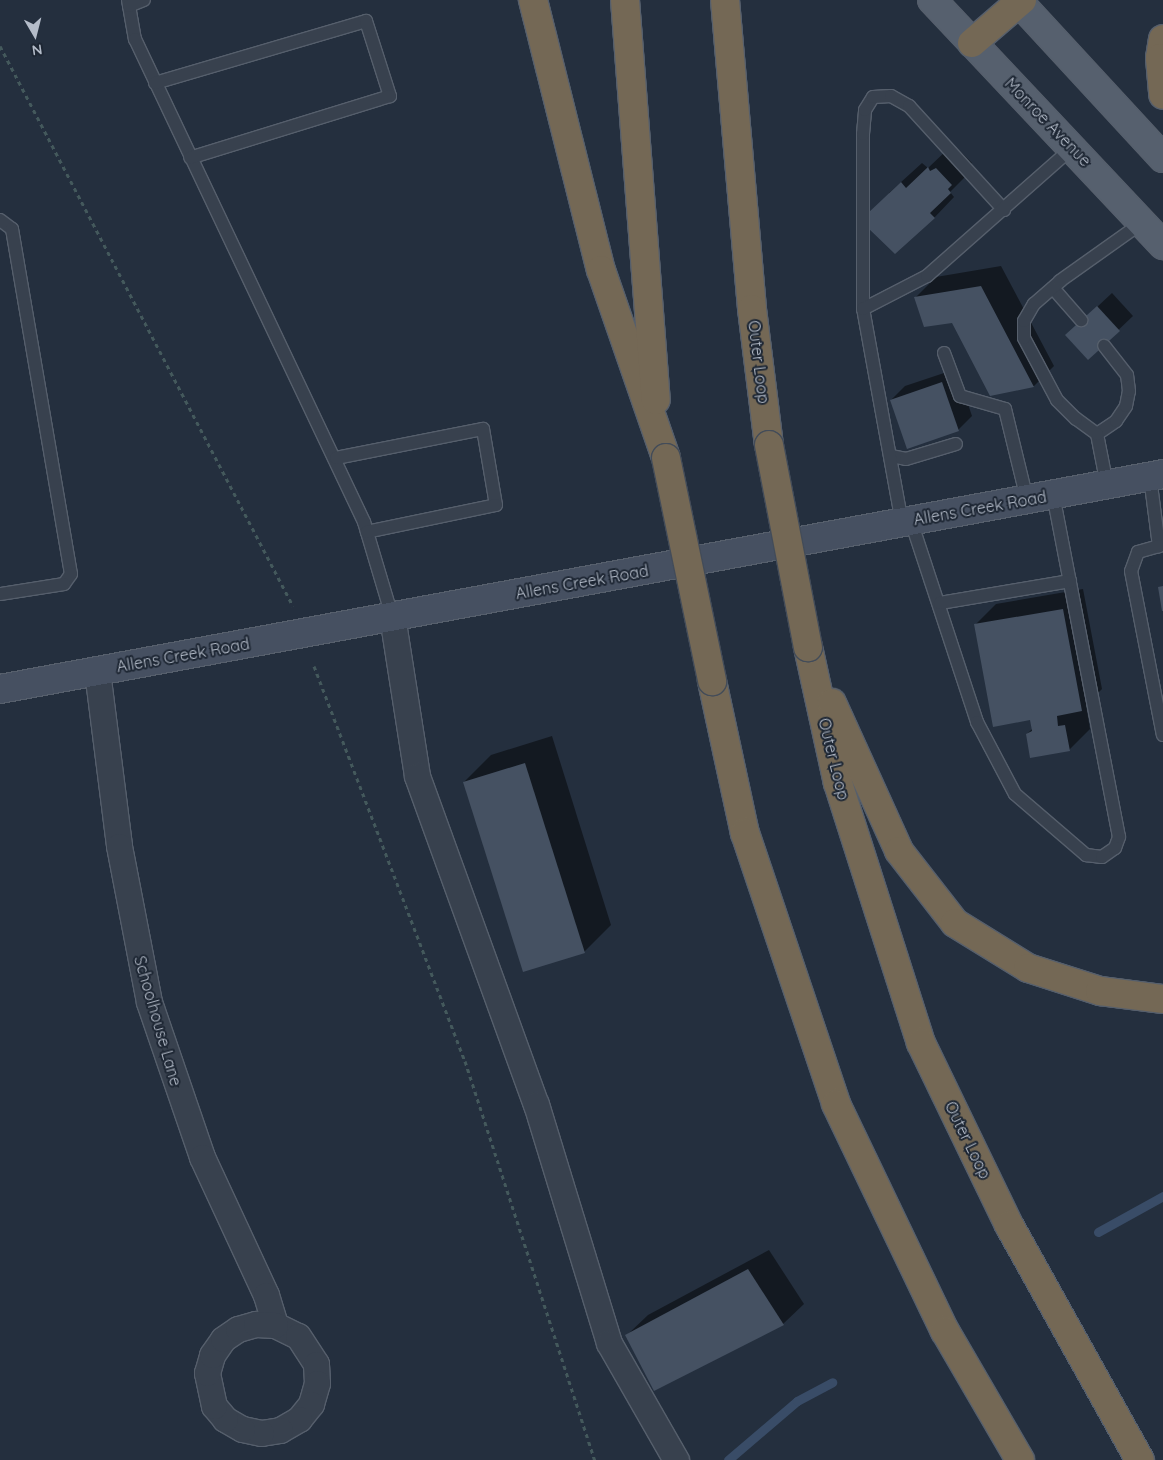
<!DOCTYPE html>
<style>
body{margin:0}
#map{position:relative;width:1163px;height:1460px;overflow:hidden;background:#242f3e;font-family:Quicksand,sans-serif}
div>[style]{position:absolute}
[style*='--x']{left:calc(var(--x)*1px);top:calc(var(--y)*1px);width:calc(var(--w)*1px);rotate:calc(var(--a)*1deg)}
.shadow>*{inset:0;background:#0007}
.stream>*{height:9px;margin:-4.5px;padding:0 4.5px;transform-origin:4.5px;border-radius:4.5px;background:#394c67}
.building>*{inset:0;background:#455162}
.path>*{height:3px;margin-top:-1.5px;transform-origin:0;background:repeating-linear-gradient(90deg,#44595c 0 4px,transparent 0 8px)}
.roads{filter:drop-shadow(1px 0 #565f6c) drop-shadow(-1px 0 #565f6c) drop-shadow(0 1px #565f6c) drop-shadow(0 -1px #565f6c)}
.lane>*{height:12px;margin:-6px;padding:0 6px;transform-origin:6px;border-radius:6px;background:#38414e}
.street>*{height:25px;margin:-12.5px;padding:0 12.5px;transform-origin:12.5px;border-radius:12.5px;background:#38414e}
.secondary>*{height:28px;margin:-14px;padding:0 14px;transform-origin:14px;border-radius:14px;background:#465061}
.primary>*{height:28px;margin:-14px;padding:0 14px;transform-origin:14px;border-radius:14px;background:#56606e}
.highway>*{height:28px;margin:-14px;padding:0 14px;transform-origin:14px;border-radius:14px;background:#746855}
.bridges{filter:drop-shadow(1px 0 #434c59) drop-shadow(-1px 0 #434c59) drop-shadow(0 1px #434c59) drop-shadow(0 -1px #434c59)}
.highway-bridge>*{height:28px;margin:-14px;padding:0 14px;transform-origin:14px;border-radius:14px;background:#746855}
span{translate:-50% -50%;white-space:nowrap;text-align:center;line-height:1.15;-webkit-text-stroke:4px #1d2633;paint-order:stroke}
.street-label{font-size:16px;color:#b4bcc9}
.north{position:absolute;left:10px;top:10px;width:50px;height:50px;-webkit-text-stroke:4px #1d2633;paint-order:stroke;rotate:172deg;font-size:14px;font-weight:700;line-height:20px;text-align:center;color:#b4bcc9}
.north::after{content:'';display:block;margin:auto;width:18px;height:22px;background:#b4bcc9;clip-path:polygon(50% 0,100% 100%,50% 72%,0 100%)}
</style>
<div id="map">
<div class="shadow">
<i style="clip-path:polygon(949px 148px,951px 151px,957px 148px,972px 163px,968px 167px,971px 171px,950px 192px,954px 197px,934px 218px,889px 193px,922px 163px,928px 168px)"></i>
<i style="clip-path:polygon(1001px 266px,1054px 366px,1034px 386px,991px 394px,953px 322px,915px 298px,936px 277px)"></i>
<i style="clip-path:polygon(1112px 293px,1133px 316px,1089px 358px,1081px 322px)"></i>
<i style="clip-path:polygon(956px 369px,972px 416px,958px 430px,891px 400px,905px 386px)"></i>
<i style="clip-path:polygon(1083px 589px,1102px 689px,1086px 705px,1090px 729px,1069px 750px,1027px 734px,1032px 729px,1031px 718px,975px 625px,996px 604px)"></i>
<i style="clip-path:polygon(552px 736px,611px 925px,584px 952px,464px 782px,491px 755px)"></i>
<i style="clip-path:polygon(769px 1250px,804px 1304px,783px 1324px,627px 1335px,648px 1315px)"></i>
</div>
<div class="stream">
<i style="--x:1098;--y:1232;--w:74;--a:-29"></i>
<i style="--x:728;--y:1460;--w:91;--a:-40.5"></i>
<i style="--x:797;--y:1401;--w:40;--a:-28"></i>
</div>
<div class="building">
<i style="clip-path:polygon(928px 167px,930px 171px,936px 168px,952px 185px,948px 189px,951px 193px,930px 213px,935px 218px,895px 254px,867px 227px,867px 214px,901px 182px,906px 188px)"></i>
<i style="clip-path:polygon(981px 286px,1034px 387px,990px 396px,952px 323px,924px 327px,914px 297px)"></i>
<i style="clip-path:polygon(1097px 306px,1120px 331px,1088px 360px,1065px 335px)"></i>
<i style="clip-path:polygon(942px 382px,959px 431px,907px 449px,890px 400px)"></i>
<i style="clip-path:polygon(1163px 586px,1163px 611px,1162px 611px,1158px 587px)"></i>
<i style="clip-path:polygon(1063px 609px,1082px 711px,1057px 716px,1058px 726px,1065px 725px,1070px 751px,1030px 758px,1026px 734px,1032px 731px,1030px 720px,993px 727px,974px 624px)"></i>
<i style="clip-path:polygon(525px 763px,585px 953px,523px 972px,463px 782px)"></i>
<i style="clip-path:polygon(748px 1269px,784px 1325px,654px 1391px,625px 1335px)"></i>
</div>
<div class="path">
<i style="--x:0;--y:46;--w:632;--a:62.38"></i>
<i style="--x:314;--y:666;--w:423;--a:69.1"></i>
<i style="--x:465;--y:1061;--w:420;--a:72"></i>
</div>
<div class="roads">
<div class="lane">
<i style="--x:128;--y:0;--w:40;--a:80"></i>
<i style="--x:135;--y:39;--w:535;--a:64.63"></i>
<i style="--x:364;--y:522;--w:98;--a:73.4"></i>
<i style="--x:129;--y:6;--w:16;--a:-22"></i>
<i style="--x:155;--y:83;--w:220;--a:-16.4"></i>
<i style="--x:366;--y:21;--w:79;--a:72.3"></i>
<i style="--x:390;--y:96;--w:209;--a:162.8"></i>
<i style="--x:0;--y:220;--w:15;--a:37"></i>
<i style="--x:12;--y:229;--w:350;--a:80.3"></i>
<i style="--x:71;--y:574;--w:12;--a:125"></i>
<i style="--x:64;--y:584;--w:65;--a:171.1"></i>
<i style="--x:1053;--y:288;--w:43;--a:48.8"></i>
<i style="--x:863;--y:309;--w:175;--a:-90"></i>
<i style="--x:863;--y:134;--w:24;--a:-85"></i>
<i style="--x:865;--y:110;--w:15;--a:-58"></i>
<i style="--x:873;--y:97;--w:18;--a:-3"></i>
<i style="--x:891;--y:96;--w:21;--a:29"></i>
<i style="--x:909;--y:106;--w:141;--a:47.6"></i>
<i style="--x:944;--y:353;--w:46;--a:69.6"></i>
<i style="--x:960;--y:396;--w:47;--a:16.1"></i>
<i style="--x:1005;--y:409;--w:93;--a:76.3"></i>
<i style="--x:1097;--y:434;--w:23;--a:-34"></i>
<i style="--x:1116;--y:421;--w:18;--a:-56"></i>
<i style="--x:1126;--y:406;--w:15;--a:-79"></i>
<i style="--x:1129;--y:391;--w:16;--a:-97"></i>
<i style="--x:1127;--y:375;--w:37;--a:-128"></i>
<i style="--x:891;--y:456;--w:15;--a:11"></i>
<i style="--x:906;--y:459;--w:52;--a:-16.7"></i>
<i style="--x:336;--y:458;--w:150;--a:-11.2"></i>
<i style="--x:483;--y:429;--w:77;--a:80.3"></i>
<i style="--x:496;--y:505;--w:132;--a:168.2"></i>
<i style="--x:1150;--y:477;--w:70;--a:82.6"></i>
<i style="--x:1159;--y:546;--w:22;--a:164"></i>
<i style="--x:1138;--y:552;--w:20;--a:110"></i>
<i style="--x:1131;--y:571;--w:167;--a:79"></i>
<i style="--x:1107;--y:485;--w:52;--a:-101.1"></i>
<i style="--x:1097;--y:434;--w:26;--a:-144"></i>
<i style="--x:1076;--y:419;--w:27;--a:-135"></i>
<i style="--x:1057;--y:400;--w:70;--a:-118"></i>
<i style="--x:1024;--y:338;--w:17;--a:-90"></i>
<i style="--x:1024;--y:321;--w:20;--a:-60"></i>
<i style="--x:1034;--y:304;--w:35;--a:-41"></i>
<i style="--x:1060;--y:281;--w:102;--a:-35.4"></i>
<i style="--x:911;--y:521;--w:212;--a:71.8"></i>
<i style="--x:977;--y:722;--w:81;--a:62.2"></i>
<i style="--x:1015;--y:794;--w:94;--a:40.7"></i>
<i style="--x:1086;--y:855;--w:16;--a:7"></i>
<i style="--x:1102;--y:857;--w:16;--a:-35"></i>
<i style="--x:1115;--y:848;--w:12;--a:-70"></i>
<i style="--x:1119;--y:837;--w:348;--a:-100.9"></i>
<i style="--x:902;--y:523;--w:218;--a:-100.3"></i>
<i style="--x:863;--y:309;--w:72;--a:-27.3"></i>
<i style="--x:927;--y:276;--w:193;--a:-41.4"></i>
<i style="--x:940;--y:603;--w:132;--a:-9.6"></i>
</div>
<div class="street">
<i style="--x:392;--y:616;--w:162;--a:81.1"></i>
<i style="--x:417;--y:776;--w:349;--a:70.1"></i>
<i style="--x:536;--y:1104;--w:250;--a:73"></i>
<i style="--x:609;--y:1343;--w:135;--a:60.2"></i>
<i style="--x:97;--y:671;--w:176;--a:82.8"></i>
<i style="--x:119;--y:846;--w:159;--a:79.1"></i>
<i style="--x:149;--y:1002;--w:164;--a:71.1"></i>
<i style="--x:202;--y:1157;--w:152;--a:65.1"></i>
<i style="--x:266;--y:1295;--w:31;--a:73"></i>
<i style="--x:275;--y:1325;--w:25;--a:26"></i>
<i style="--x:298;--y:1336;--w:33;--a:57"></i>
<i style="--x:316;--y:1364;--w:19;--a:87"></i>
<i style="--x:317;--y:1383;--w:22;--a:106"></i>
<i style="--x:311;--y:1404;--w:19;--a:129"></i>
<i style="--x:299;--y:1419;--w:22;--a:150"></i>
<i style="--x:280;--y:1430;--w:19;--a:171"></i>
<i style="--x:261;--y:1433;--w:19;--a:-168"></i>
<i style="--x:242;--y:1429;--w:20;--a:-150"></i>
<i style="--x:225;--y:1419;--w:17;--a:-130"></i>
<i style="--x:214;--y:1406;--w:34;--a:-102"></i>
<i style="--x:207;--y:1373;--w:19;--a:-74"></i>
<i style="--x:212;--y:1355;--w:19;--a:-55"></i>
<i style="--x:223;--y:1339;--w:18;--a:-34"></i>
<i style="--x:238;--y:1329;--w:19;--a:-16"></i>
<i style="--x:256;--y:1324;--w:19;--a:3"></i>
</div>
<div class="secondary">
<i style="--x:0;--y:689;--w:1183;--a:-10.47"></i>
</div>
<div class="primary">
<i style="--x:932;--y:0;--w:337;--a:46.7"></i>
<i style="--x:1017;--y:0;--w:215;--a:47.3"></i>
</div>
<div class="highway">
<i style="--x:533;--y:0;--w:278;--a:75.9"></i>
<i style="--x:601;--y:270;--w:199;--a:70.9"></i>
<i style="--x:625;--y:0;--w:401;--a:85.6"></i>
<i style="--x:725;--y:0;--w:310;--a:85"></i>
<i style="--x:752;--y:309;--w:137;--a:82.9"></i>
<i style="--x:1163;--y:39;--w:19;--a:99"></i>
<i style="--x:1160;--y:58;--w:37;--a:85"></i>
<i style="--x:972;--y:43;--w:66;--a:-40.7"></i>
<i style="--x:808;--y:647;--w:139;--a:77.6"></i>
<i style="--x:838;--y:783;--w:273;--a:72.3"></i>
<i style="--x:921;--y:1043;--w:202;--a:64.2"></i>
<i style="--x:1009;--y:1225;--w:269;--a:60.9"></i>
<i style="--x:712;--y:681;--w:156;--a:77.8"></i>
<i style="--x:745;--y:833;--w:286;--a:71.4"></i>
<i style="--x:836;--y:1104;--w:252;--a:64.4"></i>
<i style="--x:945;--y:1331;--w:149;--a:59.8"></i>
<i style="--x:832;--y:703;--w:162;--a:65.6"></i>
<i style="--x:899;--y:851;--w:91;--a:52.1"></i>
<i style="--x:955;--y:923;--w:86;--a:31.7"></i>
<i style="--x:1028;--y:968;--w:76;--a:17.7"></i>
<i style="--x:1100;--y:991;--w:64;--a:7.2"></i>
</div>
</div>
<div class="bridges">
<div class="highway-bridge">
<i style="--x:769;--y:445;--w:206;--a:79.1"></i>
<i style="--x:666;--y:458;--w:228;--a:78.3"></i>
</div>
</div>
<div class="street-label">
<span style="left:1048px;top:122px;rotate:46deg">Monroe Avenue</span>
<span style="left:759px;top:362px;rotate:83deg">Outer Loop</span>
<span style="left:980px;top:508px;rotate:-10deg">Allens Creek Road</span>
<span style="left:582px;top:582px;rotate:-10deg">Allens Creek Road</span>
<span style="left:183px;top:655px;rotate:-10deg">Allens Creek Road</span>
<span style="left:834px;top:759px;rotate:76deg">Outer Loop</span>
<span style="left:158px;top:1021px;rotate:74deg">Schoolhouse Lane</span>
<span style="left:968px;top:1140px;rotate:64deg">Outer Loop</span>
</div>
<div class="north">N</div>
</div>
